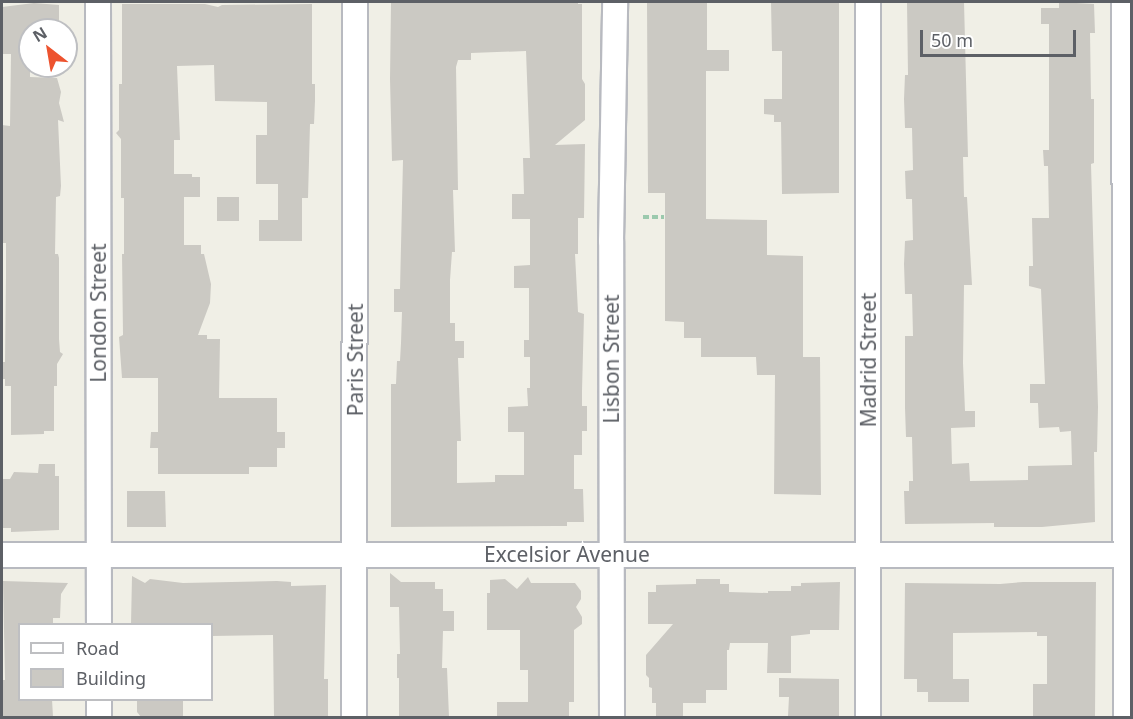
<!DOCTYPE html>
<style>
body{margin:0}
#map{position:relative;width:1133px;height:719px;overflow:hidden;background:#f0efe6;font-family:"Noto Sans",sans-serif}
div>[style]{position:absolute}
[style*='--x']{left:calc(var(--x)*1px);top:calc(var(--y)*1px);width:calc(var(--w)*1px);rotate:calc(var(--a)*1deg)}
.building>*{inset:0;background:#cbc9c3}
.path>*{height:4px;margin-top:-2px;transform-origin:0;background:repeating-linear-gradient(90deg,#9bc9ad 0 6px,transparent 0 9px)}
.roads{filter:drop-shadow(2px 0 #b8bac0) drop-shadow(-2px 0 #b8bac0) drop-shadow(0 2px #b8bac0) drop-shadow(0 -2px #b8bac0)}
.minor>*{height:24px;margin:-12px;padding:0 12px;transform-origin:12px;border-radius:12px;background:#fff}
span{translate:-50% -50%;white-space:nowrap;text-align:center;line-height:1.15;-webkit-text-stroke:4.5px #fff;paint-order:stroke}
.street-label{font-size:21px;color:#5d6066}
.frame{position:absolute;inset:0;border:3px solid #5d6066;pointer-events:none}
.legend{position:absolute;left:18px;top:623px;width:195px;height:78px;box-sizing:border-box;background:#fff;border:2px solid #bebfc2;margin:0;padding:8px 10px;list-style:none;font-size:18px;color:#5d6066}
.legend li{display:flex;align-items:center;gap:12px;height:30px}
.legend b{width:30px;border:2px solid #bebfc2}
.north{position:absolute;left:18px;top:18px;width:60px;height:60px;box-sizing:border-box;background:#fff;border:2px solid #bebfc2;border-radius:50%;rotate:329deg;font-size:16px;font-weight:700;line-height:24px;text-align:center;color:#5d6066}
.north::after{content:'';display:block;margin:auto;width:21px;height:27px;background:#ed532f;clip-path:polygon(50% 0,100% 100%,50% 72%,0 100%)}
.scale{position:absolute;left:920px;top:30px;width:156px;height:27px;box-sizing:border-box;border:3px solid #5d6066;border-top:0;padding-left:8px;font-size:18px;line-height:21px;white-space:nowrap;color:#5d6066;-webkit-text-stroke:4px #fff;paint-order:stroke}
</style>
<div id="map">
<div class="building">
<i style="clip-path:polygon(evenodd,397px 2px,578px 2px,578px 4px,582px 4px,582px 79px,585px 84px,585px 120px,555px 145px,585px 144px,584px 218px,578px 218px,578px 254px,575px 254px,578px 312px,584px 314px,582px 391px,582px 406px,587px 406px,587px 431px,582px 431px,582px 455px,574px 455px,574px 489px,583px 489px,584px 522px,567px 522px,567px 526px,556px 526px,391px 527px,391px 384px,396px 384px,397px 361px,400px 361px,401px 343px,402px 312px,394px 312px,394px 289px,400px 289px,403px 160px,392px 161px,390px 79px,391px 3px,397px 2px,526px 51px,530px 158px,523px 158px,524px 194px,512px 194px,512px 219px,530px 219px,530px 265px,514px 266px,514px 288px,529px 288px,529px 340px,524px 340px,524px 357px,530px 357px,530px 388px,527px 388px,528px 406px,508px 407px,508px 432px,524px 432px,524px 475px,495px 475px,495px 482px,457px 483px,457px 441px,461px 441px,458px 358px,464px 358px,464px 341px,455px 341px,455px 323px,450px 323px,450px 280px,452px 252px,455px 252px,453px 190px,458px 190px,456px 67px,458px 60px,471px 60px,471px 53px,526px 51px)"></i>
<i style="clip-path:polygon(647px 2px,707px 2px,707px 50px,729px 50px,729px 71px,706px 71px,706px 219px,767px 220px,767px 255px,803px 256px,803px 357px,820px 357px,821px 495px,774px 494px,775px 375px,757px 375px,756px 357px,701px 357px,701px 338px,684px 338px,684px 322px,665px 321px,665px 193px,648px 193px)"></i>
<i style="clip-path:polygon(771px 2px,839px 2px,839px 193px,782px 194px,781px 122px,774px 122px,774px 115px,764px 114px,764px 99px,782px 99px,782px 51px,772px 51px)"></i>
<i style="clip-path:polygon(907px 2px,964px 2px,968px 157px,963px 157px,964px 197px,967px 197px,972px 285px,964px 285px,963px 363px,965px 411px,975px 411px,975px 427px,951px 428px,952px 464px,969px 463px,970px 481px,1028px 480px,1028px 466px,1072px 465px,1071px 431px,1060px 432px,1059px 427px,1039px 428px,1038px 403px,1030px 403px,1030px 384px,1045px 384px,1041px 289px,1029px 286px,1029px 266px,1033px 266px,1032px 218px,1049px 218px,1048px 166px,1044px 166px,1043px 150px,1049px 150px,1049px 24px,1041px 24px,1041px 8px,1059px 8px,1059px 2px,1094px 4px,1095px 33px,1090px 33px,1091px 99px,1094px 99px,1094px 163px,1091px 164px,1098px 407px,1097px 452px,1094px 452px,1095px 522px,1042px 527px,994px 527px,994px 523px,905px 524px,904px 491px,909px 491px,909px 481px,913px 481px,912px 437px,906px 437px,905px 408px,905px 336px,913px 336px,912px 294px,905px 294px,904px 264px,905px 241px,913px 240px,912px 199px,906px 199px,905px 171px,913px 170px,912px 128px,905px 128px,904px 99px,905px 75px,908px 75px)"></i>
<i style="clip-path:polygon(34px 3px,59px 5px,59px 30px,30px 30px,30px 77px,57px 78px,61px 92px,59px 103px,64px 122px,58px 120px,61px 186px,60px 196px,56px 197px,55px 254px,58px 254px,59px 258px,59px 339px,60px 352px,63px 354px,57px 364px,57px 386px,54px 386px,54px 431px,44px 431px,44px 434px,11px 435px,11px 386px,5px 386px,5px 379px,2px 379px,2px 362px,5px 362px,6px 276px,6px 243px,2px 243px,2px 125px,10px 126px,11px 54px,2px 54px,2px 7px)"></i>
<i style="clip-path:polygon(122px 4px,205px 4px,218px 7px,222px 5px,312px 4px,312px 84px,315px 84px,315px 101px,314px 124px,310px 124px,308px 198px,302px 198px,302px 241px,259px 241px,259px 220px,278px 220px,278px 184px,256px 184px,256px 135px,267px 135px,267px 102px,215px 101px,214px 65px,177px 66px,180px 140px,174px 140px,174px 174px,192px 174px,192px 177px,200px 177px,200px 197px,184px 197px,184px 245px,201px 245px,201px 254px,204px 254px,211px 284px,210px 303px,198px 335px,207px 335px,207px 339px,220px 339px,219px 398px,277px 398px,277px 432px,285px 432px,285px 448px,277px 448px,277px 467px,249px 467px,249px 474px,158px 474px,158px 448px,150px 448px,151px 432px,158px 432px,158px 378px,122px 378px,119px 337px,123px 335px,122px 254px,124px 254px,124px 198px,121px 198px,121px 139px,116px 133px,119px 130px,119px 84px,122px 84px)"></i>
<i style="clip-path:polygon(217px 197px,239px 197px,239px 221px,217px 221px)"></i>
<i style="clip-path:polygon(39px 464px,55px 464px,55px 476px,59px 476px,59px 530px,11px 532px,11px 528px,2px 528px,2px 479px,10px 479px,14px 472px,38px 473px)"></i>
<i style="clip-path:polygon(127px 491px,165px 491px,166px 527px,127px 527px)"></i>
<i style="clip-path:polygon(390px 573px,401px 582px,435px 582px,435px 589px,443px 589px,443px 611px,454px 611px,454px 631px,443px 631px,442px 668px,447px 668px,449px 717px,399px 717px,399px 678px,397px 678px,397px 654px,400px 654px,399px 607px,390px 607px)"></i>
<i style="clip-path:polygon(132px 576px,145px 583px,150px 579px,183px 583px,277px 581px,291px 582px,291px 586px,326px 585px,324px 679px,328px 679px,328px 717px,274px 717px,273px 635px,212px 636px,212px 624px,131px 624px)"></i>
<i style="clip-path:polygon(528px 577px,531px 583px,575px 583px,581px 591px,581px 599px,576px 607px,582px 617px,582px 624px,574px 630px,574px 702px,569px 702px,569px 717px,497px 717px,497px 702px,528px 702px,528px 670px,520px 670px,520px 630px,487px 630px,487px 593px,490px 593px,490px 580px,505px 579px,517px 589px)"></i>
<i style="clip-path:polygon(696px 579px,720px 579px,720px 584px,729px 584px,729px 592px,768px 593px,768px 591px,791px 591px,791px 586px,801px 586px,801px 583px,840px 582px,839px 630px,810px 630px,810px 634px,791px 636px,791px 673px,767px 673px,768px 643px,730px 643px,729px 650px,727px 650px,727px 690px,706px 690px,706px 703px,683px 703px,683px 717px,656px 717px,656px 703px,652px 703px,652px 688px,649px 687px,649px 678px,646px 675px,646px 655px,673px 624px,648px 624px,648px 592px,656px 592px,656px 585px,696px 584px)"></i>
<i style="clip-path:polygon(3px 581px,68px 583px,61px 594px,60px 618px,53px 618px,53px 624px,20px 624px,20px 699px,52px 699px,53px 717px,2px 717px,2px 680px,5px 680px)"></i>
<i style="clip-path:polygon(1023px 582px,1096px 582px,1095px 717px,1033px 717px,1033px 684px,1047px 684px,1047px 636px,1037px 636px,1037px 632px,953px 633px,953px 679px,969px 679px,969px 702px,928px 702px,928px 692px,917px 692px,917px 679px,904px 679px,905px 583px,1000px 584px)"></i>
<i style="clip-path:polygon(779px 678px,839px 679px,839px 717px,788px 716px,789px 697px,779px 697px)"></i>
<i style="clip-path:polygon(137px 699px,183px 699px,183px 717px,141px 717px,137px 712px)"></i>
</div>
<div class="path">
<i style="--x:643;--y:217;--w:21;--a:0"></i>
</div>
<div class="roads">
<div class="minor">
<i style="--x:98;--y:2;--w:622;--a:89.91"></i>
<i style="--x:868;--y:2;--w:716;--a:90"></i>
<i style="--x:1124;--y:2;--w:716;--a:89.84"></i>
<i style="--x:2;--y:555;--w:1130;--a:0"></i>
<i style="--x:99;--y:700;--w:18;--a:90"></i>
<i style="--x:354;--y:718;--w:716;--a:-89.92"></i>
<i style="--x:612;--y:718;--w:477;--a:-90.1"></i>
<i style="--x:611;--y:241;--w:239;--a:-89"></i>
</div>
</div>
<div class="street-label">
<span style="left:98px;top:313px;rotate:-90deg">London Street</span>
<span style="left:611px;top:359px;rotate:-90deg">Lisbon Street</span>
<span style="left:355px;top:360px;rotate:-90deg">Paris Street</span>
<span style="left:868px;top:360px;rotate:-90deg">Madrid Street</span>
<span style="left:567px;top:554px">Excelsior Avenue</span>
</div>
<div class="frame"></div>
<ul class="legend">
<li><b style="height:8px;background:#fff"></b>Road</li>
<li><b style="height:16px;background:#cbc9c3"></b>Building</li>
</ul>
<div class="north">N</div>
<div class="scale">50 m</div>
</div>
